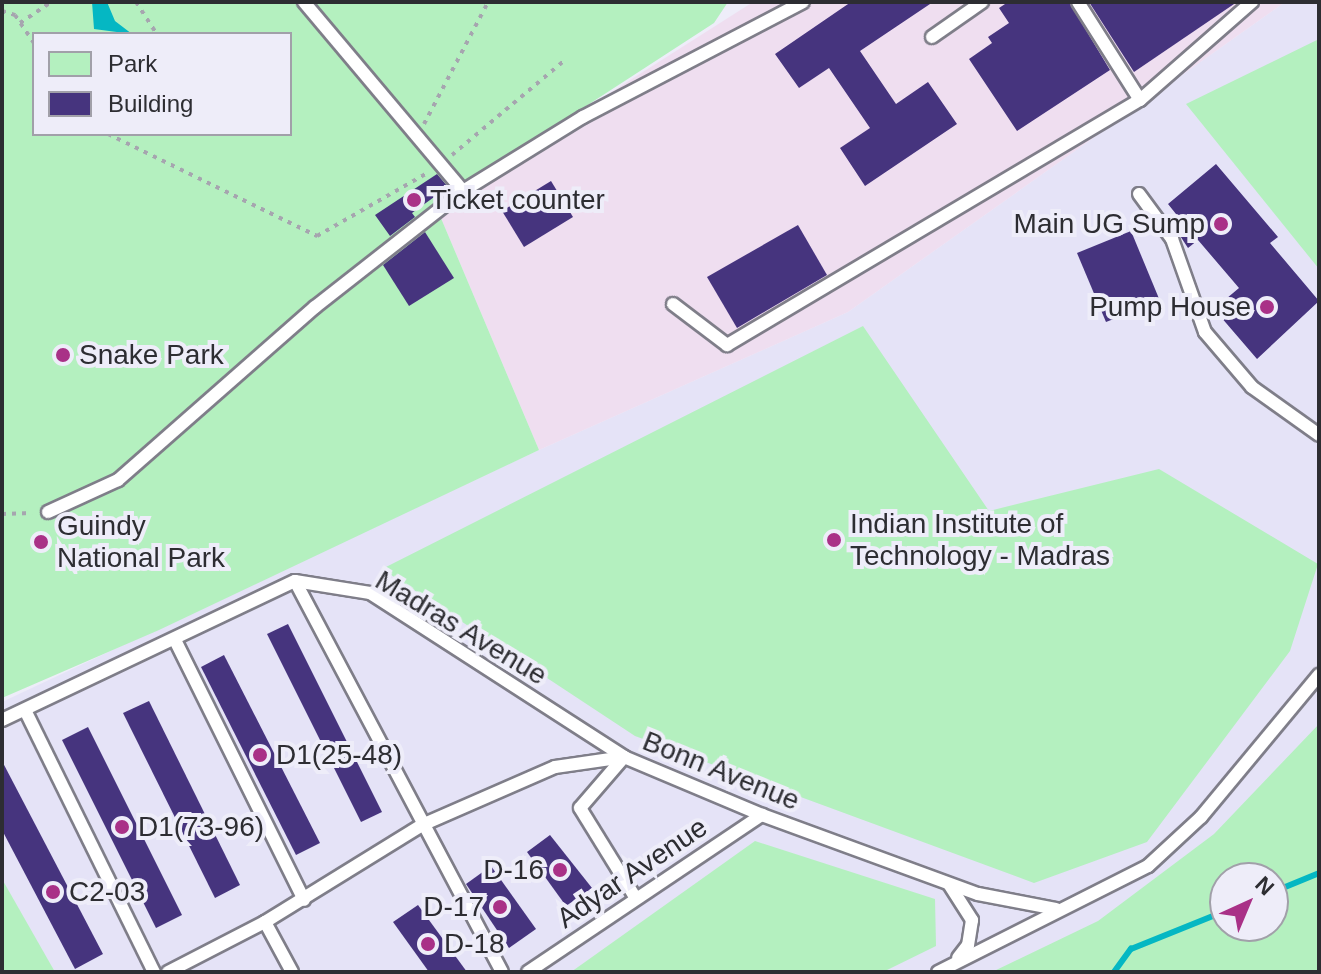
<!DOCTYPE html>
<style>
body{margin:0}
#map{position:relative;width:1321px;height:974px;overflow:hidden;background:#eeedf9;font-family:Helvetica,sans-serif}
div>[style]{position:absolute}
[style*='--x']{left:calc(var(--x)*1px);top:calc(var(--y)*1px);width:calc(var(--w)*1px);rotate:calc(var(--a)*1deg)}
.built>*{inset:0;background:#e5e3f7}
.medical>*{inset:0;background:#efdef0}
.green>*{inset:0;background:#b4f0bf}
.water>*{inset:0;background:#05b7c3}
.stream>*{height:6px;margin:-3px;padding:0 3px;transform-origin:3px;border-radius:3px;background:#05b7c3}
.building>*{inset:0;background:#46347e}
.path>*{height:4px;margin-top:-2px;transform-origin:0;background:repeating-linear-gradient(90deg,#a6a5af 0 4px,transparent 0 10px)}
.roads{filter:drop-shadow(2px 0 #7f7e89) drop-shadow(-2px 0 #7f7e89) drop-shadow(0 2px #7f7e89) drop-shadow(0 -2px #7f7e89)}
.service>*{height:12px;margin:-6px;padding:0 6px;transform-origin:6px;border-radius:6px;background:#fff}
.dots>*{width:22px;height:22px;translate:-50% -50%;box-sizing:border-box;border:4px solid #eeedf9;border-radius:50%}
span{translate:-50% -50%;white-space:nowrap;text-align:center;line-height:1.15;-webkit-text-stroke:8px #eeedf9;paint-order:stroke}
.poi-label{font-size:28px;color:#2d2d32}
.left{translate:0 -50%;text-align:left}
.right{translate:-100% -50%;text-align:right}
.street-label{font-size:28px;color:#2d2d32}
.frame{position:absolute;inset:0;border:4px solid #2d2d32;pointer-events:none}
.legend{position:absolute;left:32px;top:32px;width:260px;height:104px;box-sizing:border-box;background:#eeedf9;border:2px solid #a1a0a9;margin:0;padding:10px 14px;list-style:none;font-size:24px;color:#2d2d32}
.legend li{display:flex;align-items:center;gap:16px;height:40px}
.legend b{width:40px;border:2px solid #a1a0a9}
.north{position:absolute;left:1209px;top:862px;width:80px;height:80px;box-sizing:border-box;background:#eeedf9;border:2px solid #a1a0a9;border-radius:50%;rotate:44deg;font-size:22px;font-weight:700;line-height:32px;text-align:center;color:#2d2d32}
.north::after{content:'';display:block;margin:auto;width:28px;height:36px;background:#a93187;clip-path:polygon(50% 0,100% 100%,50% 72%,0 100%)}
</style>
<div id="map">
<div class="built">
<i style="clip-path:polygon(evenodd,1285px 2px,1319px 2px,1319px 972px,2px 972px,2px 702px,539px 450px,848px 312px,1285px 2px,1225px 878px,1273px 878px,1273px 926px,1225px 926px,1225px 878px)"></i>
</div>
<div class="medical">
<i style="clip-path:polygon(753px 2px,1285px 2px,848px 312px,539px 450px,435px 204px)"></i>
</div>
<div class="green">
<i style="clip-path:polygon(evenodd,2px 2px,728px 2px,714px 23px,435px 204px,539px 450px,159px 630px,2px 698px,2px 2px,34px 34px,290px 34px,290px 134px,34px 134px,34px 34px)"></i>
<i style="clip-path:polygon(1319px 39px,1319px 269px,1186px 104px)"></i>
<i style="clip-path:polygon(863px 326px,989px 511px,1159px 469px,1318px 564px,1290px 651px,1147px 842px,1034px 883px,635px 736px,382px 569px)"></i>
<i style="clip-path:polygon(evenodd,1319px 724px,1319px 972px,992px 972px,1098px 921px,1214px 834px,1319px 724px,1273px 878px,1273px 926px,1225px 926px,1225px 878px,1273px 878px)"></i>
<i style="clip-path:polygon(755px 841px,935px 899px,936px 946px,883px 972px,571px 972px)"></i>
<i style="clip-path:polygon(2px 879px,55px 972px,2px 972px)"></i>
</div>
<div class="water">
<i style="clip-path:polygon(92px 2px,107px 2px,115px 21px,132px 34px,94px 29px)"></i>
</div>
<div class="stream">
<i style="--x:1273;--y:892;--w:50;--a:-22.4"></i>
<i style="--x:1114;--y:972;--w:29;--a:-54"></i>
<i style="--x:1131;--y:949;--w:101;--a:-22"></i>
</div>
<div class="building">
<i style="clip-path:polygon(851px 2px,933px 2px,860px 51px,896px 104px,928px 82px,957px 124px,865px 186px,840px 148px,870px 128px,829px 68px,799px 88px,775px 54px)"></i>
<i style="clip-path:polygon(1008px 2px,1069px 2px,1110px 70px,1017px 131px,969px 59px,992px 43px,988px 37px,1009px 23px,999px 8px)"></i>
<i style="clip-path:polygon(1089px 2px,1237px 2px,1134px 72px)"></i>
<i style="clip-path:polygon(1216px 164px,1278px 237px,1270px 243px,1319px 301px,1257px 359px,1214px 309px,1239px 288px,1198px 240px,1188px 248px,1173px 225px,1180px 219px,1168px 204px)"></i>
<i style="clip-path:polygon(437px 174px,448px 187px,412px 213px,415px 217px,390px 236px,375px 215px)"></i>
<i style="clip-path:polygon(551px 181px,573px 217px,524px 247px,502px 211px)"></i>
<i style="clip-path:polygon(798px 225px,827px 275px,737px 328px,707px 277px)"></i>
<i style="clip-path:polygon(1131px 231px,1160px 301px,1106px 322px,1077px 253px)"></i>
<i style="clip-path:polygon(425px 232px,454px 278px,409px 306px,383px 265px)"></i>
<i style="clip-path:polygon(288px 624px,382px 812px,361px 822px,267px 634px)"></i>
<i style="clip-path:polygon(224px 655px,320px 843px,296px 855px,201px 667px)"></i>
<i style="clip-path:polygon(149px 701px,240px 885px,215px 898px,123px 713px)"></i>
<i style="clip-path:polygon(88px 727px,182px 915px,156px 928px,62px 740px)"></i>
<i style="clip-path:polygon(2px 761px,103px 954px,75px 969px,2px 830px)"></i>
<i style="clip-path:polygon(550px 835px,592px 888px,566px 906px,527px 852px)"></i>
<i style="clip-path:polygon(491px 866px,536px 929px,509px 948px,466px 884px)"></i>
<i style="clip-path:polygon(418px 905px,467px 972px,429px 972px,393px 922px)"></i>
</div>
<div class="path">
<i style="--x:136;--y:2;--w:38;--a:57"></i>
<i style="--x:2;--y:11;--w:14;--a:17"></i>
<i style="--x:15;--y:15;--w:34;--a:56"></i>
<i style="--x:20;--y:23;--w:37;--a:-34"></i>
<i style="--x:424;--y:124;--w:138;--a:-62.3"></i>
<i style="--x:108;--y:134;--w:233;--a:26"></i>
<i style="--x:317;--y:236;--w:129;--a:-29.7"></i>
<i style="--x:452;--y:155;--w:148;--a:-40.1"></i>
<i style="--x:2;--y:514;--w:30;--a:-2"></i>
</div>
<div class="roads">
<div class="service">
<i style="--x:304;--y:2;--w:247;--a:49.9"></i>
<i style="--x:1078;--y:2;--w:116;--a:57.7"></i>
<i style="--x:1140;--y:100;--w:149;--a:-41.2"></i>
<i style="--x:932;--y:37;--w:61;--a:-35"></i>
<i style="--x:1139;--y:194;--w:56;--a:53.7"></i>
<i style="--x:1172;--y:239;--w:99;--a:70.5"></i>
<i style="--x:1205;--y:332;--w:72;--a:49.5"></i>
<i style="--x:1252;--y:387;--w:82;--a:35.6"></i>
<i style="--x:673;--y:304;--w:68;--a:37.2"></i>
<i style="--x:727;--y:345;--w:480;--a:-30.7"></i>
<i style="--x:48;--y:512;--w:77;--a:-24.6"></i>
<i style="--x:118;--y:480;--w:262;--a:-41.3"></i>
<i style="--x:315;--y:307;--w:188;--a:-38.1"></i>
<i style="--x:463;--y:191;--w:141;--a:-31.7"></i>
<i style="--x:583;--y:117;--w:248;--a:-27.6"></i>
<i style="--x:295;--y:581;--w:442;--a:62.1"></i>
<i style="--x:175;--y:640;--w:290;--a:63.6"></i>
<i style="--x:25;--y:710;--w:292;--a:63.8"></i>
<i style="--x:2;--y:720;--w:324;--a:-25.4"></i>
<i style="--x:295;--y:581;--w:76;--a:9.1"></i>
<i style="--x:370;--y:593;--w:302;--a:32.8"></i>
<i style="--x:624;--y:757;--w:67;--a:130.8"></i>
<i style="--x:580;--y:808;--w:105;--a:58.3"></i>
<i style="--x:949;--y:884;--w:43;--a:57.4"></i>
<i style="--x:972;--y:920;--w:25;--a:99"></i>
<i style="--x:968;--y:945;--w:16;--a:128"></i>
<i style="--x:265;--y:922;--w:57;--a:61.6"></i>
<i style="--x:168;--y:972;--w:109;--a:-27.3"></i>
<i style="--x:265;--y:922;--w:185;--a:-31.7"></i>
<i style="--x:422;--y:825;--w:145;--a:-23.6"></i>
<i style="--x:555;--y:767;--w:70;--a:-8.2"></i>
<i style="--x:624;--y:757;--w:150;--a:22.8"></i>
<i style="--x:762;--y:815;--w:230;--a:20.1"></i>
<i style="--x:978;--y:894;--w:79;--a:10.9"></i>
<i style="--x:528;--y:972;--w:282;--a:-33.9"></i>
<i style="--x:938;--y:972;--w:235;--a:-26.8"></i>
<i style="--x:1148;--y:866;--w:72;--a:-42.8"></i>
<i style="--x:1201;--y:817;--w:185;--a:-50.3"></i>
</div>
</div>
<div class="dots">
<i style="left:414px;top:200px;background:#a93187"></i>
<i style="left:1221px;top:224px;background:#a93187"></i>
<i style="left:1267px;top:307px;background:#a93187"></i>
<i style="left:63px;top:355px;background:#a93187"></i>
<i style="left:834px;top:540px;background:#a93187"></i>
<i style="left:41px;top:542px;background:#a93187"></i>
<i style="left:260px;top:755px;background:#a93187"></i>
<i style="left:122px;top:827px;background:#a93187"></i>
<i style="left:560px;top:870px;background:#a93187"></i>
<i style="left:53px;top:892px;background:#a93187"></i>
<i style="left:500px;top:907px;background:#a93187"></i>
<i style="left:428px;top:944px;background:#a93187"></i>
</div>
<div class="poi-label">
<span class="left" style="left:430px;top:200px">Ticket counter</span>
<span class="right" style="left:1205px;top:224px">Main UG Sump</span>
<span class="right" style="left:1251px;top:307px">Pump House</span>
<span class="left" style="left:79px;top:355px">Snake Park</span>
<span class="left" style="left:850px;top:540px">Indian Institute of<br>Technology - Madras</span>
<span class="left" style="left:57px;top:542px">Guindy<br>National Park</span>
<span class="left" style="left:276px;top:755px">D1(25-48)</span>
<span class="left" style="left:138px;top:827px">D1(73-96)</span>
<span class="right" style="left:544px;top:870px">D-16</span>
<span class="left" style="left:69px;top:892px">C2-03</span>
<span class="right" style="left:484px;top:907px">D-17</span>
<span class="left" style="left:444px;top:944px">D-18</span>
</div>
<div class="street-label">
<span style="left:461px;top:628px;rotate:31deg">Madras Avenue</span>
<span style="left:721px;top:771px;rotate:22deg">Bonn Avenue</span>
<span style="left:632px;top:873px;rotate:-34deg">Adyar Avenue</span>
</div>
<div class="frame"></div>
<ul class="legend">
<li><b style="height:22px;background:#b4f0bf"></b>Park</li>
<li><b style="height:22px;background:#46347e"></b>Building</li>
</ul>
<div class="north">N</div>
</div>
